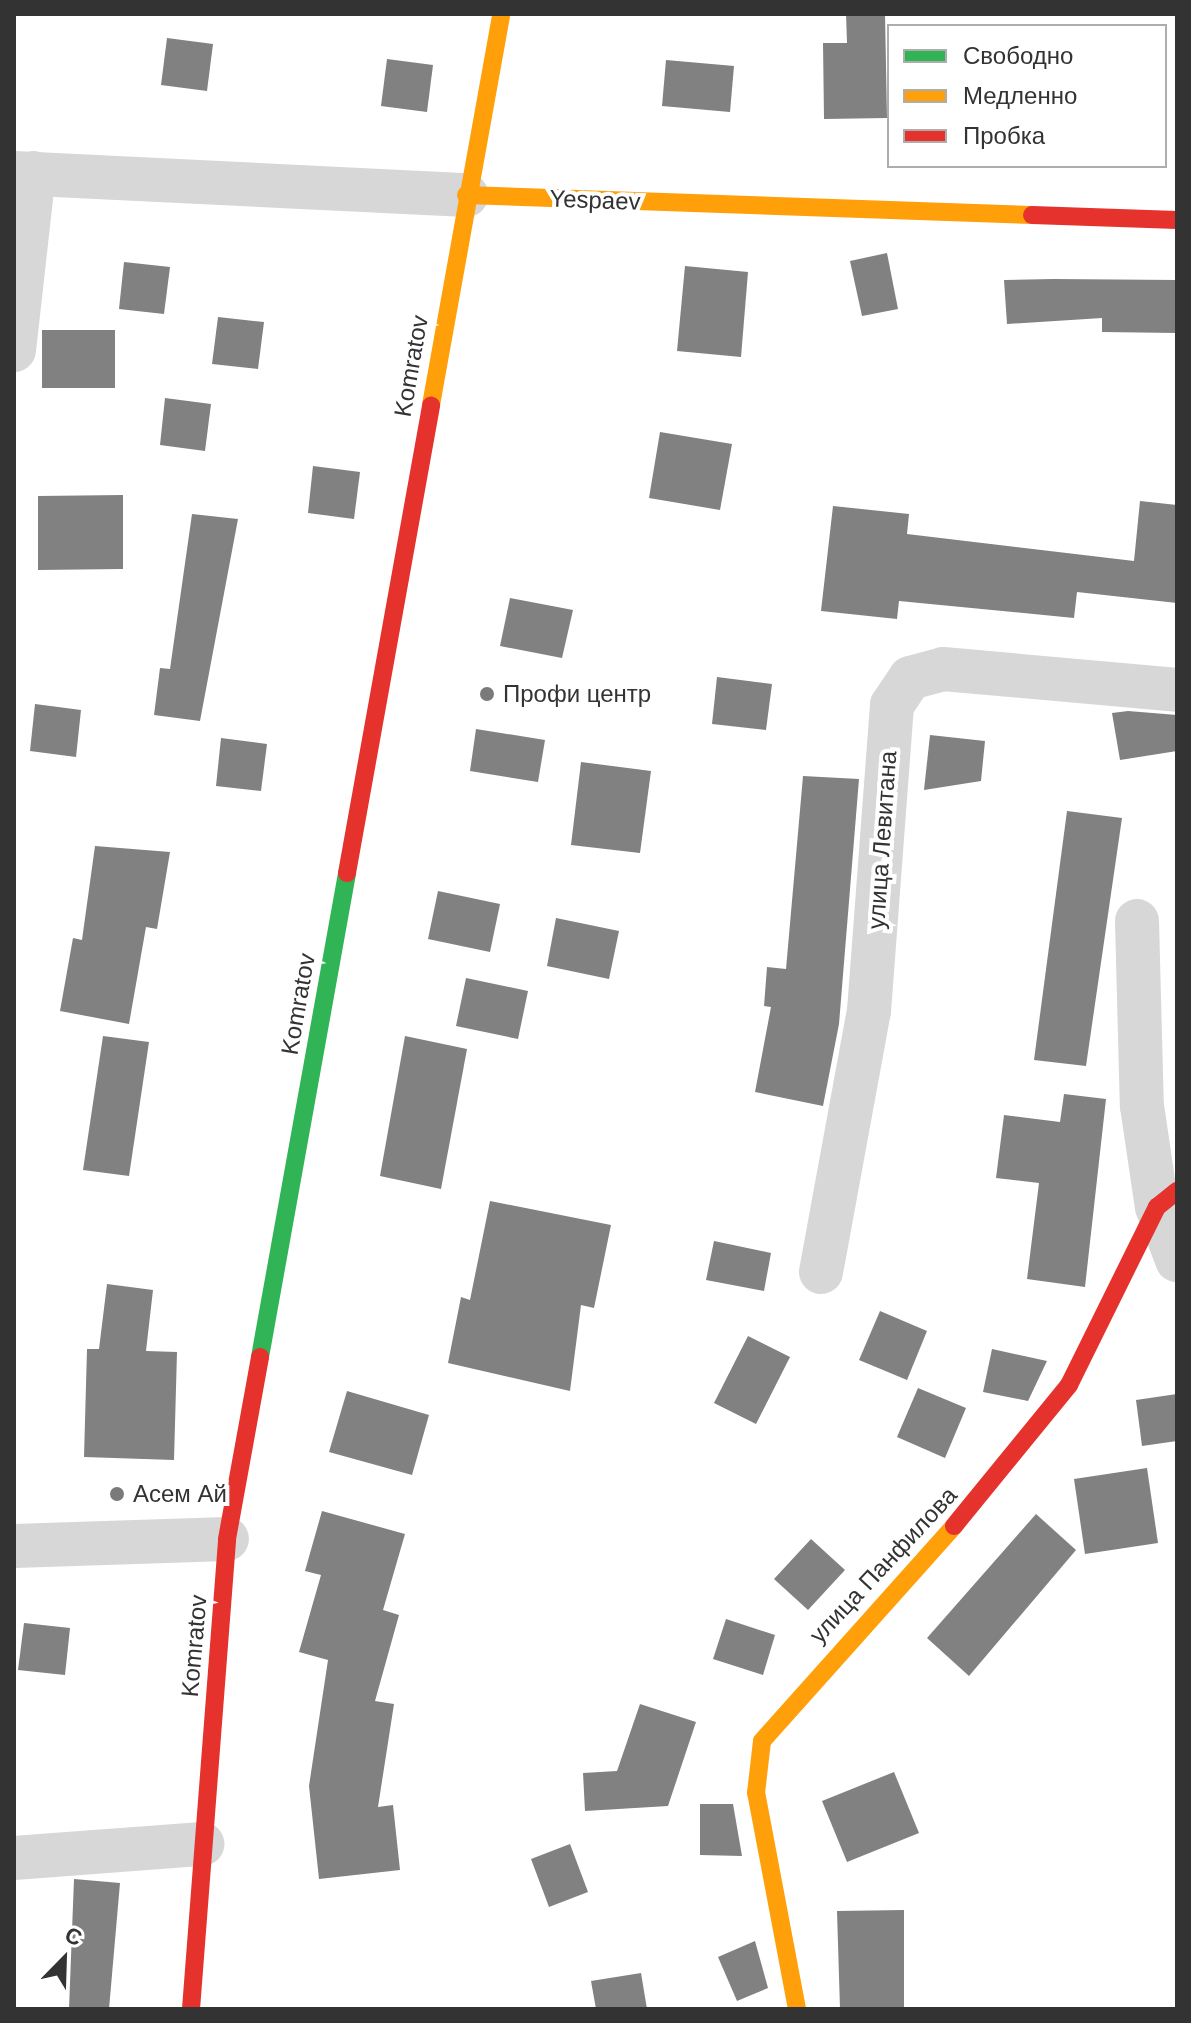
<!DOCTYPE html>
<meta charset="utf-8">
<style>
body{margin:0}
#map{position:relative;width:1191px;height:2023px;overflow:hidden;background:#fff;font-family:Helvetica,sans-serif}
div>[style]{position:absolute}
[style*='--x']{left:calc(var(--x)*1px);top:calc(var(--y)*1px);width:calc(var(--w)*1px);rotate:calc(var(--a)*1deg)}
.building>*{inset:0;background:#818181}
.street>*{height:44px;margin:-22px;padding:0 22px;transform-origin:22px;border-radius:22px;background:#d7d7d7}
.fast>*{height:18px;margin:-9px;padding:0 9px;transform-origin:9px;border-radius:9px;background:#30b455}
.slow>*{height:18px;margin:-9px;padding:0 9px;transform-origin:9px;border-radius:9px;background:#ff9f0a}
.jam>*{height:18px;margin:-9px;padding:0 9px;transform-origin:9px;border-radius:9px;background:#e5322d}
.dots>*{width:22px;height:22px;translate:-50% -50%;box-sizing:border-box;border:4px solid #fff;border-radius:50%}
span{translate:-50% -50%;white-space:nowrap;text-align:center;line-height:1.15;-webkit-text-stroke:8px #fff;paint-order:stroke}
.street-label{font-size:24px;color:#333}
.poi-label{font-size:24px;color:#333}
.left{translate:0 -50%;text-align:left}
.frame{position:absolute;inset:0;border:16px solid #333;pointer-events:none}
.legend{position:absolute;left:887px;top:24px;width:280px;height:144px;box-sizing:border-box;background:#fff;border:2px solid #adadad;margin:0;padding:10px 14px;list-style:none;font-size:24px;color:#333}
.legend li{display:flex;align-items:center;gap:16px;height:40px}
.legend b{width:40px;border:2px solid #adadad}
.north{position:absolute;left:24px;top:1919px;width:80px;height:80px;-webkit-text-stroke:6px #fff;paint-order:stroke;rotate:23deg;font-size:22px;font-weight:700;line-height:32px;text-align:center;color:#333}
.north::after{content:'';display:block;margin:auto;width:28px;height:36px;background:#333;clip-path:polygon(50% 0,100% 100%,50% 72%,0 100%)}
</style>
<div id="map">
<div class="building">
<i style="clip-path:polygon(846px 14px,885px 14px,887px 118px,824px 119px,823px 43px,847px 43px)"></i>
<i style="clip-path:polygon(167px 38px,213px 44px,207px 91px,161px 85px)"></i>
<i style="clip-path:polygon(387px 59px,433px 65px,427px 112px,381px 106px)"></i>
<i style="clip-path:polygon(666px 60px,734px 66px,730px 112px,662px 106px)"></i>
<i style="clip-path:polygon(887px 253px,898px 309px,862px 316px,850px 261px)"></i>
<i style="clip-path:polygon(124px 262px,170px 267px,164px 314px,119px 309px)"></i>
<i style="clip-path:polygon(685px 266px,748px 272px,741px 357px,677px 351px)"></i>
<i style="clip-path:polygon(1053px 279px,1177px 280px,1177px 333px,1102px 332px,1102px 318px,1007px 324px,1004px 280px)"></i>
<i style="clip-path:polygon(218px 317px,264px 322px,258px 369px,212px 364px)"></i>
<i style="clip-path:polygon(42px 330px,115px 330px,115px 388px,42px 388px)"></i>
<i style="clip-path:polygon(165px 398px,211px 404px,205px 451px,160px 445px)"></i>
<i style="clip-path:polygon(660px 432px,732px 444px,720px 510px,649px 498px)"></i>
<i style="clip-path:polygon(313px 466px,360px 472px,354px 519px,308px 513px)"></i>
<i style="clip-path:polygon(123px 495px,123px 569px,38px 570px,38px 496px)"></i>
<i style="clip-path:polygon(1140px 501px,1177px 505px,1177px 603px,1077px 592px,1074px 618px,899px 601px,897px 619px,821px 611px,833px 506px,909px 514px,907px 534px,1134px 561px)"></i>
<i style="clip-path:polygon(192px 514px,238px 519px,200px 721px,154px 715px,160px 668px,170px 669px)"></i>
<i style="clip-path:polygon(510px 598px,573px 610px,562px 658px,500px 646px)"></i>
<i style="clip-path:polygon(717px 677px,772px 684px,766px 730px,712px 724px)"></i>
<i style="clip-path:polygon(35px 704px,81px 710px,76px 757px,30px 751px)"></i>
<i style="clip-path:polygon(1128px 711px,1177px 715px,1177px 751px,1120px 760px,1112px 713px)"></i>
<i style="clip-path:polygon(476px 729px,545px 740px,538px 782px,470px 771px)"></i>
<i style="clip-path:polygon(930px 735px,985px 741px,981px 781px,924px 790px)"></i>
<i style="clip-path:polygon(221px 738px,267px 744px,261px 791px,216px 786px)"></i>
<i style="clip-path:polygon(581px 762px,651px 771px,640px 853px,571px 845px)"></i>
<i style="clip-path:polygon(803px 776px,859px 779px,839px 1024px,823px 1106px,755px 1092px,771px 1007px,764px 1006px,767px 967px,786px 969px)"></i>
<i style="clip-path:polygon(1067px 811px,1122px 818px,1086px 1066px,1034px 1060px)"></i>
<i style="clip-path:polygon(95px 846px,170px 852px,157px 929px,146px 927px,129px 1024px,60px 1011px,73px 938px,82px 940px)"></i>
<i style="clip-path:polygon(438px 891px,500px 904px,490px 952px,428px 939px)"></i>
<i style="clip-path:polygon(556px 918px,619px 931px,609px 979px,547px 966px)"></i>
<i style="clip-path:polygon(466px 978px,528px 991px,518px 1039px,456px 1026px)"></i>
<i style="clip-path:polygon(103px 1036px,149px 1042px,129px 1176px,83px 1170px)"></i>
<i style="clip-path:polygon(405px 1036px,467px 1049px,441px 1189px,380px 1176px)"></i>
<i style="clip-path:polygon(1064px 1094px,1106px 1099px,1085px 1287px,1027px 1279px,1039px 1183px,996px 1178px,1004px 1115px,1060px 1122px)"></i>
<i style="clip-path:polygon(490px 1201px,611px 1225px,594px 1308px,581px 1305px,570px 1391px,448px 1363px,461px 1297px,470px 1300px)"></i>
<i style="clip-path:polygon(714px 1241px,771px 1253px,764px 1291px,706px 1280px)"></i>
<i style="clip-path:polygon(107px 1284px,153px 1290px,146px 1351px,177px 1352px,174px 1460px,84px 1457px,87px 1349px,99px 1349px)"></i>
<i style="clip-path:polygon(880px 1311px,927px 1331px,907px 1380px,859px 1360px)"></i>
<i style="clip-path:polygon(748px 1336px,790px 1357px,756px 1424px,714px 1403px)"></i>
<i style="clip-path:polygon(992px 1349px,1047px 1361px,1028px 1401px,983px 1392px)"></i>
<i style="clip-path:polygon(918px 1388px,966px 1408px,945px 1458px,897px 1437px)"></i>
<i style="clip-path:polygon(347px 1391px,429px 1415px,412px 1475px,329px 1452px)"></i>
<i style="clip-path:polygon(1177px 1394px,1177px 1441px,1142px 1446px,1136px 1400px)"></i>
<i style="clip-path:polygon(1147px 1468px,1158px 1543px,1085px 1554px,1074px 1479px)"></i>
<i style="clip-path:polygon(322px 1511px,405px 1534px,383px 1610px,399px 1615px,375px 1701px,394px 1704px,378px 1807px,393px 1805px,400px 1870px,319px 1879px,309px 1786px,328px 1660px,299px 1652px,321px 1575px,305px 1571px)"></i>
<i style="clip-path:polygon(1036px 1514px,1076px 1550px,969px 1676px,927px 1638px)"></i>
<i style="clip-path:polygon(811px 1539px,845px 1570px,808px 1610px,774px 1579px)"></i>
<i style="clip-path:polygon(726px 1619px,775px 1635px,763px 1675px,713px 1659px)"></i>
<i style="clip-path:polygon(24px 1623px,70px 1628px,65px 1675px,18px 1670px)"></i>
<i style="clip-path:polygon(640px 1704px,696px 1722px,668px 1806px,585px 1811px,583px 1773px,617px 1771px)"></i>
<i style="clip-path:polygon(894px 1772px,919px 1833px,847px 1862px,822px 1801px)"></i>
<i style="clip-path:polygon(700px 1804px,733px 1804px,742px 1856px,700px 1855px)"></i>
<i style="clip-path:polygon(570px 1844px,588px 1892px,549px 1907px,531px 1859px)"></i>
<i style="clip-path:polygon(74px 1879px,120px 1883px,109px 2009px,69px 2009px)"></i>
<i style="clip-path:polygon(904px 1910px,904px 2009px,840px 2009px,837px 1911px)"></i>
<i style="clip-path:polygon(755px 1941px,768px 1988px,737px 2001px,718px 1957px)"></i>
<i style="clip-path:polygon(641px 1973px,647px 2009px,596px 2009px,591px 1981px)"></i>
</div>
<div class="street">
<i style="--x:14;--y:173;--w:453;--a:2.8"></i>
<i style="--x:14;--y:350;--w:178;--a:-83.6"></i>
<i style="--x:1137;--y:921;--w:185;--a:88.5"></i>
<i style="--x:1142;--y:1106;--w:102;--a:81.6"></i>
<i style="--x:1157;--y:1207;--w:57;--a:69.3"></i>
<i style="--x:821;--y:1272;--w:265;--a:-79.6"></i>
<i style="--x:869;--y:1011;--w:307;--a:-85.7"></i>
<i style="--x:892;--y:705;--w:32;--a:-56"></i>
<i style="--x:910;--y:678;--w:34;--a:-15"></i>
<i style="--x:943;--y:669;--w:235;--a:5.1"></i>
<i style="--x:14;--y:1546;--w:213;--a:-1.9"></i>
<i style="--x:14;--y:1858;--w:189;--a:-4.3"></i>
</div>
<div class="fast">
<i style="--x:260;--y:1357;--w:492;--a:-79.8"></i>
</div>
<div class="slow">
<i style="--x:466;--y:195;--w:566;--a:2.02"></i>
<i style="--x:431;--y:405;--w:397;--a:-79.8"></i>
<i style="--x:797;--y:2009;--w:220;--a:-100.7"></i>
<i style="--x:756;--y:1793;--w:52;--a:-83.4"></i>
<i style="--x:762;--y:1741;--w:288;--a:-48.2"></i>
</div>
<div class="jam">
<i style="--x:1032;--y:215;--w:145;--a:2"></i>
<i style="--x:347;--y:873;--w:475;--a:-79.8"></i>
<i style="--x:954;--y:1526;--w:182;--a:-50.8"></i>
<i style="--x:1069;--y:1385;--w:199;--a:-63.7"></i>
<i style="--x:1157;--y:1207;--w:26;--a:-39"></i>
<i style="--x:191;--y:2009;--w:471;--a:-85.6"></i>
<i style="--x:227;--y:1539;--w:185;--a:-79.7"></i>
</div>
<div class="dots">
<i style="left:487px;top:694px;background:#7a7a7a"></i>
<i style="left:117px;top:1494px;background:#7a7a7a"></i>
</div>
<div class="street-label">
<span style="left:595px;top:200px;rotate:2deg">Yespaev</span>
<span style="left:411px;top:366px;rotate:-80deg">Komratov</span>
<span style="left:882px;top:840px;rotate:-86deg">улица Левитана</span>
<span style="left:298px;top:1004px;rotate:-80deg">Komratov</span>
<span style="left:883px;top:1565px;rotate:-47deg">улица Панфилова</span>
<span style="left:194px;top:1646px;rotate:-85deg">Komratov</span>
</div>
<div class="poi-label">
<span class="left" style="left:503px;top:694px">Профи центр</span>
<span class="left" style="left:133px;top:1494px">Асем Ай</span>
</div>
<div class="frame"></div>
<ul class="legend">
<li><b style="height:10px;background:#30b455"></b>Свободно</li>
<li><b style="height:10px;background:#ff9f0a"></b>Медленно</li>
<li><b style="height:10px;background:#e5322d"></b>Пробка</li>
</ul>
<div class="north">С</div>
</div>
